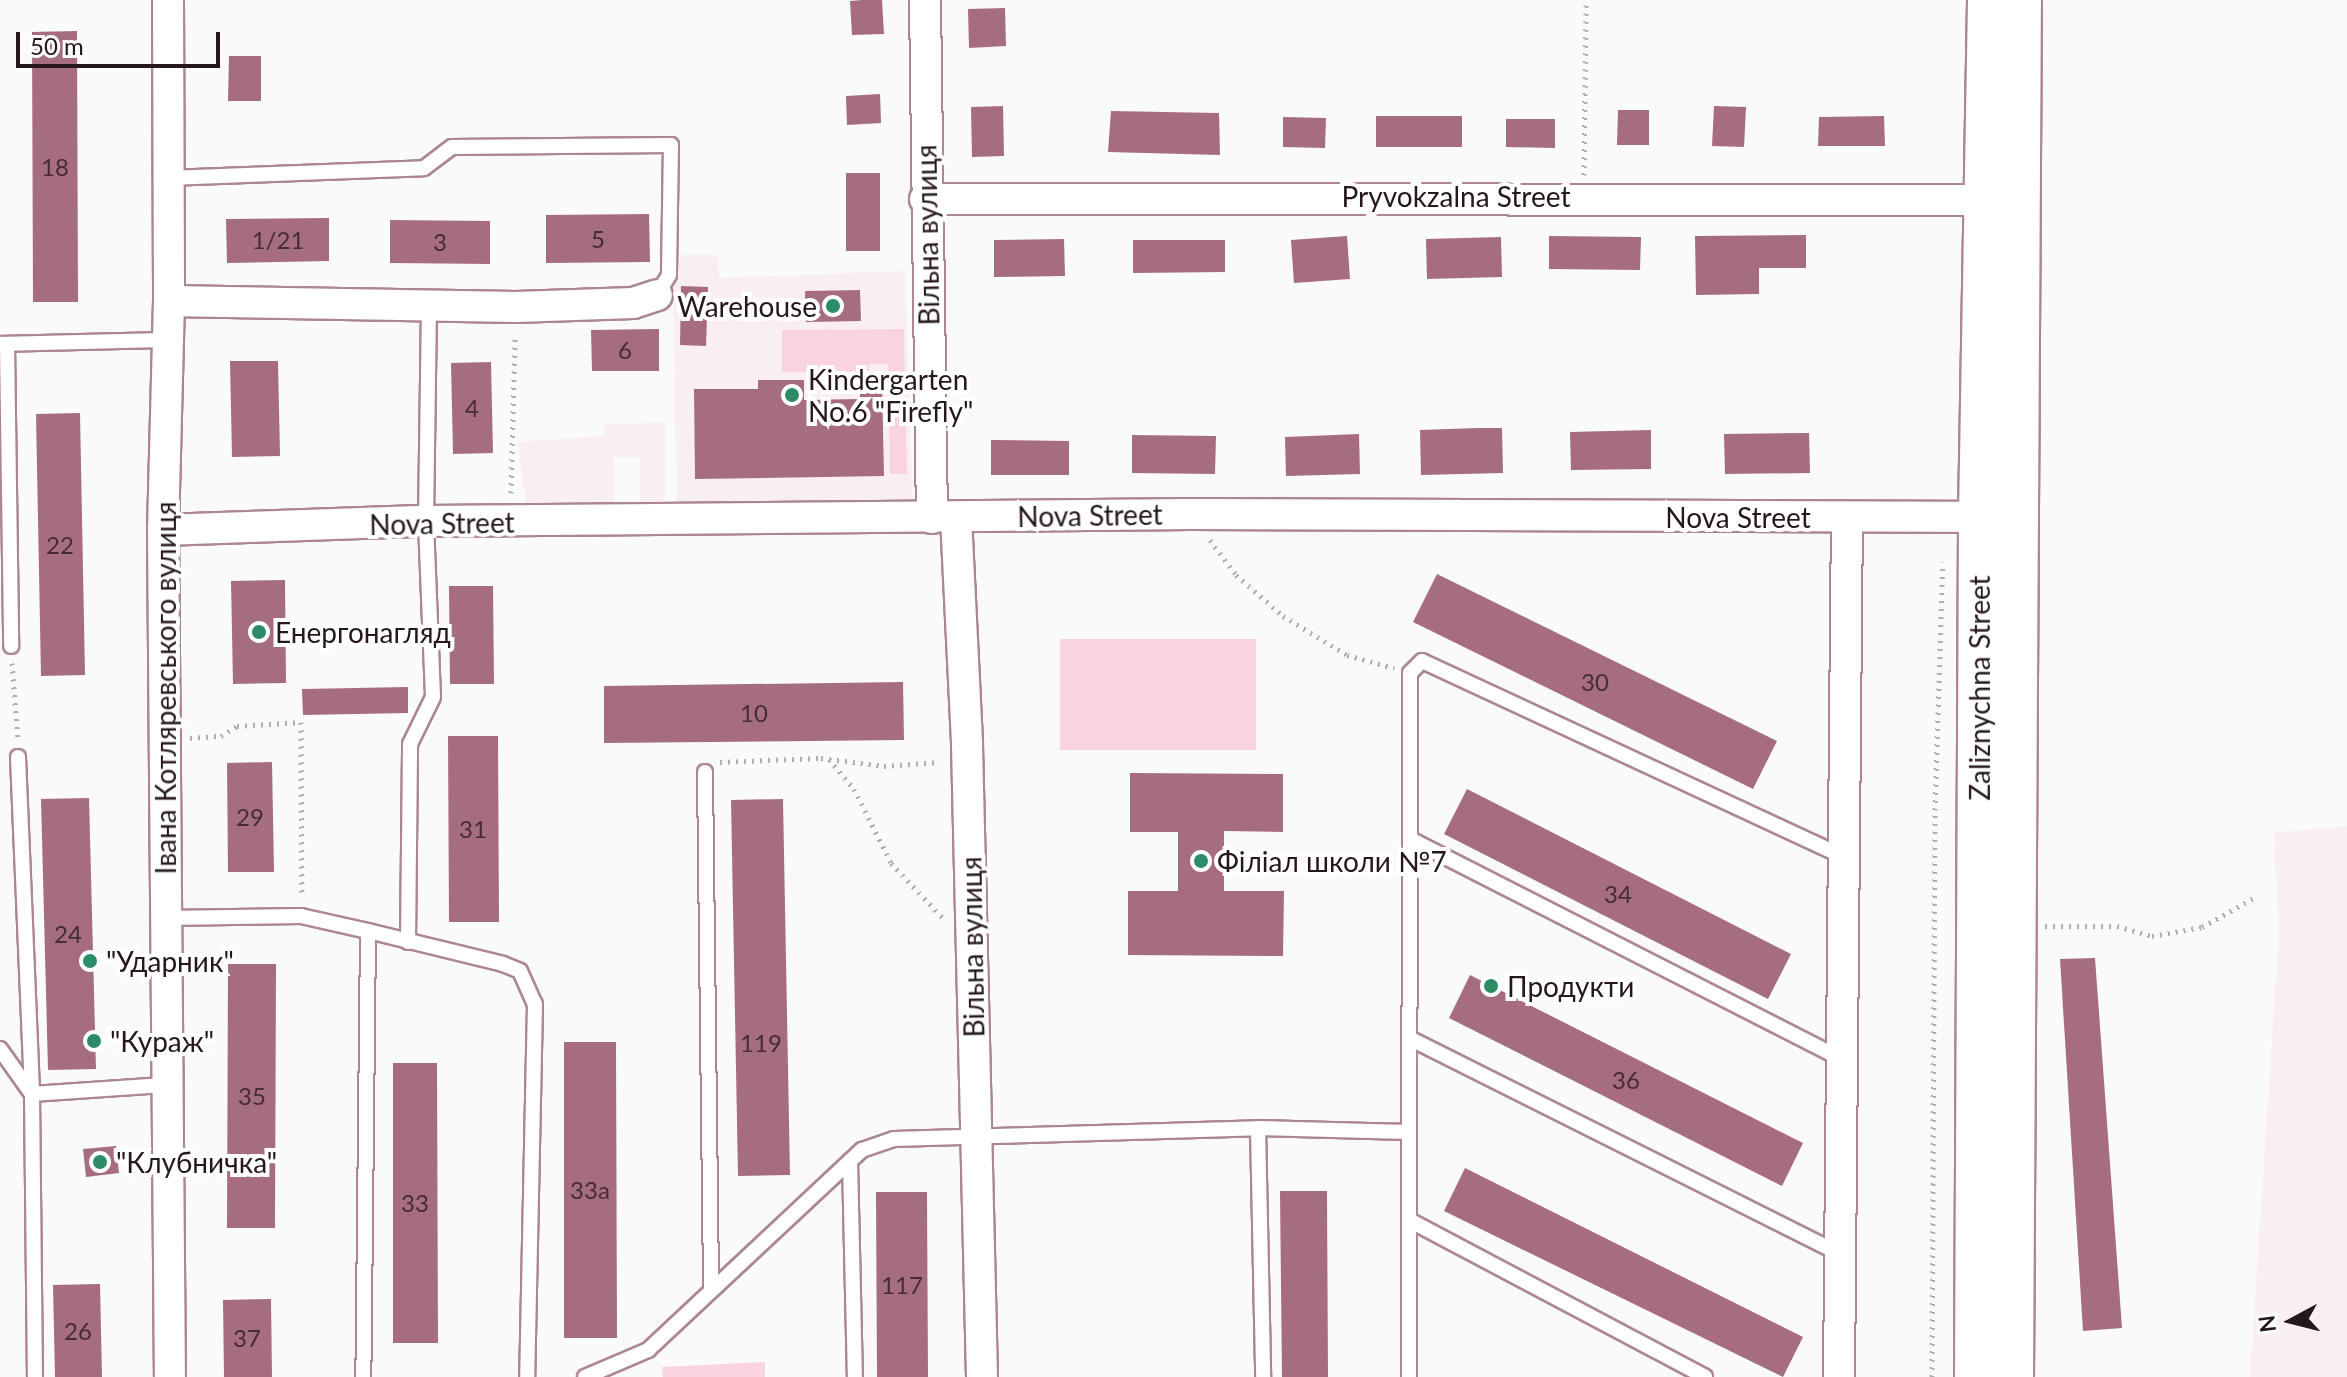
<!DOCTYPE html>
<meta charset="utf-8">
<style>
body{margin:0}
#map{position:relative;width:2347px;height:1377px;overflow:hidden;background:#fafafa;font-family:Lato,sans-serif}
div>[style]{position:absolute}
[style*='--x']{left:calc(var(--x)*1px);top:calc(var(--y)*1px);width:calc(var(--w)*1px);rotate:calc(var(--a)*1deg)}
.built>*{inset:0;background:#f9eef1}
.green>*{inset:0;background:#f9d3de}
.building>*{inset:0;background:#a66d80}
.path>*{height:5px;margin-top:-2.5px;transform-origin:0;background:repeating-linear-gradient(90deg,#b2aeaf 0 2px,transparent 0 8px)}
.roads{filter:drop-shadow(2px 0 #ac8792) drop-shadow(-2px 0 #ac8792) drop-shadow(0 2px #ac8792) drop-shadow(0 -2px #ac8792)}
.service>*{height:14px;margin:-7px;padding:0 7px;transform-origin:7px;border-radius:7px;background:#fff}
.minor>*{height:30px;margin:-15px;padding:0 15px;transform-origin:15px;border-radius:15px;background:#fff}
.secondary>*{height:42px;margin:-21px;padding:0 21px;transform-origin:21px;border-radius:21px;background:#fff}
.dots>*{width:22px;height:22px;translate:-50% -50%;box-sizing:border-box;border:4px solid #fff;border-radius:50%}
span{translate:-50% -50%;white-space:nowrap;text-align:center;line-height:1.15;-webkit-text-stroke:8px #fff;paint-order:stroke}
.number-label{font-size:24px;color:#452c35}
.number-label span{-webkit-text-stroke-width:0}
.street-label{font-size:28px;color:#25171c}
.poi-label{font-size:28px;color:#25171c}
.right{translate:-100% -50%;text-align:right}
.left{translate:0 -50%;text-align:left}
.north{position:absolute;left:2251px;top:1281px;width:80px;height:80px;-webkit-text-stroke:6px #fff;paint-order:stroke;rotate:263deg;font-size:22px;font-weight:700;line-height:32px;text-align:center;color:#25171c}
.north::after{content:'';display:block;margin:auto;width:28px;height:36px;background:#25171c;clip-path:polygon(50% 0,100% 100%,50% 72%,0 100%)}
.scale{position:absolute;left:16px;top:32px;width:204px;height:36px;box-sizing:border-box;border:4px solid #25171c;border-top:0;padding-left:10px;font-size:24px;line-height:28px;white-space:nowrap;color:#25171c;-webkit-text-stroke:6px #fff;paint-order:stroke}
</style>
<div id="map">
<div class="built">
<i style="clip-path:polygon(681px 255px,718px 255px,719px 278px,905px 271px,913px 499px,677px 503px,673px 292px)"></i>
<i style="clip-path:polygon(665px 422px,665px 507px,640px 507px,640px 457px,614px 457px,614px 509px,571px 511px,570px 503px,526px 505px,518px 442px,605px 436px,604px 425px)"></i>
<i style="clip-path:polygon(2347px 826px,2347px 1377px,2250px 1377px,2279px 932px,2274px 833px)"></i>
</div>
<div class="green">
<i style="clip-path:polygon(904px 329px,907px 474px,890px 474px,888px 364px,869px 364px,869px 371px,782px 372px,782px 330px)"></i>
<i style="clip-path:polygon(1060px 639px,1256px 639px,1256px 750px,1060px 750px)"></i>
<i style="clip-path:polygon(765px 1362px,765px 1377px,663px 1377px,662px 1367px)"></i>
</div>
<div class="building">
<i style="clip-path:polygon(862px 0,882px 0,884px 34px,852px 35px,850px 1px)"></i>
<i style="clip-path:polygon(1005px 8px,1006px 46px,969px 48px,968px 9px)"></i>
<i style="clip-path:polygon(77px 31px,78px 302px,33px 302px,32px 32px)"></i>
<i style="clip-path:polygon(229px 56px,261px 56px,261px 101px,228px 101px)"></i>
<i style="clip-path:polygon(880px 94px,881px 123px,847px 125px,846px 96px)"></i>
<i style="clip-path:polygon(1003px 106px,1004px 156px,972px 157px,971px 107px)"></i>
<i style="clip-path:polygon(1714px 106px,1746px 107px,1744px 147px,1712px 146px)"></i>
<i style="clip-path:polygon(1618px 110px,1649px 110px,1649px 145px,1617px 145px)"></i>
<i style="clip-path:polygon(1111px 111px,1219px 113px,1220px 155px,1108px 152px)"></i>
<i style="clip-path:polygon(1376px 116px,1462px 116px,1462px 147px,1376px 147px)"></i>
<i style="clip-path:polygon(1884px 116px,1885px 146px,1818px 146px,1819px 117px)"></i>
<i style="clip-path:polygon(1283px 117px,1326px 118px,1325px 148px,1283px 147px)"></i>
<i style="clip-path:polygon(1506px 119px,1555px 119px,1555px 148px,1506px 147px)"></i>
<i style="clip-path:polygon(846px 173px,880px 173px,880px 251px,846px 251px)"></i>
<i style="clip-path:polygon(649px 214px,650px 262px,546px 263px,546px 215px)"></i>
<i style="clip-path:polygon(329px 218px,329px 261px,227px 263px,226px 219px)"></i>
<i style="clip-path:polygon(390px 220px,490px 221px,490px 264px,390px 263px)"></i>
<i style="clip-path:polygon(1806px 235px,1806px 268px,1759px 268px,1759px 294px,1696px 295px,1695px 236px)"></i>
<i style="clip-path:polygon(1347px 236px,1350px 279px,1294px 283px,1291px 240px)"></i>
<i style="clip-path:polygon(1549px 236px,1641px 237px,1640px 270px,1549px 269px)"></i>
<i style="clip-path:polygon(1501px 237px,1502px 277px,1427px 279px,1426px 239px)"></i>
<i style="clip-path:polygon(1064px 239px,1065px 276px,994px 277px,994px 240px)"></i>
<i style="clip-path:polygon(1133px 240px,1225px 240px,1225px 272px,1133px 273px)"></i>
<i style="clip-path:polygon(681px 286px,708px 287px,706px 346px,680px 345px)"></i>
<i style="clip-path:polygon(860px 290px,861px 321px,806px 322px,805px 291px)"></i>
<i style="clip-path:polygon(659px 329px,659px 371px,592px 371px,591px 330px)"></i>
<i style="clip-path:polygon(230px 361px,278px 361px,280px 456px,232px 457px)"></i>
<i style="clip-path:polygon(491px 362px,493px 453px,453px 454px,451px 363px)"></i>
<i style="clip-path:polygon(758px 380px,804px 380px,804px 400px,860px 399px,860px 383px,882px 383px,884px 476px,695px 479px,694px 389px,758px 389px)"></i>
<i style="clip-path:polygon(80px 413px,85px 675px,41px 676px,36px 414px)"></i>
<i style="clip-path:polygon(1478px 428px,1502px 428px,1503px 473px,1421px 475px,1420px 430px)"></i>
<i style="clip-path:polygon(1651px 430px,1651px 469px,1571px 470px,1570px 432px)"></i>
<i style="clip-path:polygon(1809px 433px,1810px 473px,1725px 474px,1724px 434px)"></i>
<i style="clip-path:polygon(1359px 434px,1360px 474px,1286px 476px,1285px 437px)"></i>
<i style="clip-path:polygon(1132px 435px,1216px 436px,1215px 474px,1132px 473px)"></i>
<i style="clip-path:polygon(991px 440px,1069px 441px,1069px 475px,991px 475px)"></i>
<i style="clip-path:polygon(1437px 574px,1777px 741px,1753px 789px,1413px 622px)"></i>
<i style="clip-path:polygon(285px 580px,286px 683px,233px 684px,231px 581px)"></i>
<i style="clip-path:polygon(449px 586px,493px 586px,494px 684px,450px 684px)"></i>
<i style="clip-path:polygon(903px 682px,904px 740px,604px 743px,604px 686px)"></i>
<i style="clip-path:polygon(408px 687px,408px 713px,303px 715px,302px 689px)"></i>
<i style="clip-path:polygon(448px 736px,498px 736px,499px 922px,449px 922px)"></i>
<i style="clip-path:polygon(272px 762px,274px 872px,228px 872px,227px 763px)"></i>
<i style="clip-path:polygon(1130px 773px,1283px 774px,1283px 832px,1224px 831px,1224px 891px,1284px 891px,1283px 956px,1128px 955px,1128px 891px,1178px 891px,1178px 832px,1130px 832px)"></i>
<i style="clip-path:polygon(1467px 789px,1791px 954px,1768px 999px,1444px 834px)"></i>
<i style="clip-path:polygon(89px 798px,96px 1069px,48px 1070px,41px 799px)"></i>
<i style="clip-path:polygon(783px 799px,790px 1175px,738px 1176px,731px 800px)"></i>
<i style="clip-path:polygon(2095px 958px,2122px 1328px,2083px 1331px,2060px 959px)"></i>
<i style="clip-path:polygon(228px 964px,276px 964px,275px 1228px,227px 1228px)"></i>
<i style="clip-path:polygon(1470px 975px,1803px 1143px,1782px 1186px,1449px 1018px)"></i>
<i style="clip-path:polygon(564px 1042px,616px 1042px,617px 1338px,564px 1338px)"></i>
<i style="clip-path:polygon(393px 1063px,437px 1063px,438px 1343px,393px 1343px)"></i>
<i style="clip-path:polygon(116px 1146px,119px 1173px,86px 1177px,83px 1149px)"></i>
<i style="clip-path:polygon(1465px 1168px,1803px 1337px,1783px 1377px,1444px 1211px)"></i>
<i style="clip-path:polygon(1280px 1191px,1327px 1191px,1328px 1377px,1282px 1377px)"></i>
<i style="clip-path:polygon(876px 1192px,927px 1192px,928px 1377px,877px 1377px)"></i>
<i style="clip-path:polygon(100px 1284px,102px 1377px,55px 1377px,53px 1285px)"></i>
<i style="clip-path:polygon(271px 1299px,272px 1377px,224px 1377px,223px 1300px)"></i>
</div>
<div class="path">
<i style="--x:1584;--y:175;--w:175;--a:-89.3"></i>
<i style="--x:511;--y:493;--w:158;--a:-88.5"></i>
<i style="--x:1210;--y:540;--w:44;--a:53.4"></i>
<i style="--x:1236;--y:575;--w:62;--a:41.1"></i>
<i style="--x:1283;--y:616;--w:75;--a:31.4"></i>
<i style="--x:1347;--y:655;--w:49;--a:15.5"></i>
<i style="--x:12;--y:663;--w:77;--a:85.5"></i>
<i style="--x:190;--y:738;--w:31;--a:-4"></i>
<i style="--x:221;--y:736;--w:19;--a:-32"></i>
<i style="--x:237;--y:726;--w:64;--a:-3.6"></i>
<i style="--x:301;--y:722;--w:175;--a:89.7"></i>
<i style="--x:829;--y:759;--w:39;--a:50"></i>
<i style="--x:854;--y:789;--w:83;--a:63.4"></i>
<i style="--x:891;--y:863;--w:76;--a:46.6"></i>
<i style="--x:720;--y:762;--w:101;--a:-2.3"></i>
<i style="--x:821;--y:758;--w:64;--a:7.2"></i>
<i style="--x:884;--y:766;--w:56;--a:-4.1"></i>
<i style="--x:2045;--y:926;--w:72;--a:0"></i>
<i style="--x:2117;--y:926;--w:36;--a:16"></i>
<i style="--x:2152;--y:936;--w:51;--a:-10.2"></i>
<i style="--x:2202;--y:927;--w:63;--a:-29.4"></i>
<i style="--x:1932;--y:1377;--w:567;--a:-89.7"></i>
<i style="--x:1935;--y:810;--w:248;--a:-88.2"></i>
</div>
<div class="roads">
<div class="service">
<i style="--x:168;--y:178;--w:256;--a:-2.2"></i>
<i style="--x:424;--y:168;--w:35;--a:-37"></i>
<i style="--x:452;--y:147;--w:219;--a:-0.5"></i>
<i style="--x:671;--y:145;--w:130;--a:90.9"></i>
<i style="--x:669;--y:275;--w:23;--a:121"></i>
<i style="--x:0;--y:344;--w:167;--a:-1.4"></i>
<i style="--x:7;--y:344;--w:302;--a:89.2"></i>
<i style="--x:18;--y:757;--w:337;--a:87.6"></i>
<i style="--x:32;--y:1094;--w:132;--a:-3.9"></i>
<i style="--x:705;--y:772;--w:516;--a:89.33"></i>
<i style="--x:1410;--y:839;--w:480;--a:27"></i>
<i style="--x:165;--y:918;--w:136;--a:-0.8"></i>
<i style="--x:301;--y:916;--w:69;--a:12.6"></i>
<i style="--x:368;--y:931;--w:446;--a:90.6"></i>
<i style="--x:368;--y:931;--w:139;--a:13.7"></i>
<i style="--x:503;--y:964;--w:18;--a:22"></i>
<i style="--x:520;--y:971;--w:36;--a:66"></i>
<i style="--x:535;--y:1004;--w:373;--a:91.2"></i>
<i style="--x:408;--y:942;--w:198;--a:-89.4"></i>
<i style="--x:410;--y:744;--w:52;--a:-63.9"></i>
<i style="--x:433;--y:697;--w:176;--a:-92.3"></i>
<i style="--x:426;--y:521;--w:216;--a:-89.2"></i>
<i style="--x:1409;--y:1038;--w:480;--a:26.6"></i>
<i style="--x:0;--y:1049;--w:55;--a:54.6"></i>
<i style="--x:32;--y:1094;--w:283;--a:89.4"></i>
<i style="--x:1258;--y:1128;--w:249;--a:88.8"></i>
<i style="--x:850;--y:1161;--w:216;--a:88.7"></i>
<i style="--x:1409;--y:1220;--w:335;--a:27.9"></i>
<i style="--x:585;--y:1377;--w:69;--a:-23.2"></i>
<i style="--x:648;--y:1350;--w:293;--a:-43.1"></i>
<i style="--x:862;--y:1150;--w:34;--a:-19"></i>
<i style="--x:894;--y:1139;--w:364;--a:-1.7"></i>
<i style="--x:1258;--y:1128;--w:151;--a:1.5"></i>
<i style="--x:1409;--y:1377;--w:704;--a:-89.92"></i>
<i style="--x:1410;--y:673;--w:17;--a:-45"></i>
<i style="--x:1422;--y:661;--w:461;--a:24.9"></i>
</div>
<div class="minor">
<i style="--x:168;--y:0;--w:301;--a:89.8"></i>
<i style="--x:169;--y:301;--w:229;--a:91.5"></i>
<i style="--x:163;--y:530;--w:847;--a:89.53"></i>
<i style="--x:925;--y:0;--w:518;--a:89.23"></i>
<i style="--x:925;--y:199;--w:1062;--a:0.05"></i>
<i style="--x:169;--y:301;--w:347;--a:1"></i>
<i style="--x:516;--y:307;--w:117;--a:-2"></i>
<i style="--x:633;--y:303;--w:25;--a:-18"></i>
<i style="--x:956;--y:517;--w:228;--a:87.2"></i>
<i style="--x:967;--y:745;--w:632;--a:88.64"></i>
<i style="--x:163;--y:530;--w:263;--a:-2"></i>
<i style="--x:426;--y:521;--w:764;--a:-0.52"></i>
<i style="--x:1190;--y:514;--w:811;--a:0.21"></i>
<i style="--x:1839;--y:1377;--w:859;--a:-89.47"></i>
</div>
<div class="secondary">
<i style="--x:1976;--y:1377;--w:860;--a:-89.73"></i>
<i style="--x:1980;--y:517;--w:517;--a:-89"></i>
<i style="--x:2012;--y:1377;--w:1377;--a:-89.67"></i>
</div>
</div>
<div class="dots">
<i style="left:833px;top:306px;background:#2b8c65"></i>
<i style="left:792px;top:395px;background:#2b8c65"></i>
<i style="left:259px;top:632px;background:#2b8c65"></i>
<i style="left:1201px;top:861px;background:#2b8c65"></i>
<i style="left:90px;top:961px;background:#2b8c65"></i>
<i style="left:1491px;top:986px;background:#2b8c65"></i>
<i style="left:94px;top:1041px;background:#2b8c65"></i>
<i style="left:100px;top:1162px;background:#2b8c65"></i>
</div>
<div class="number-label">
<span style="left:55px;top:167px">18</span>
<span style="left:598px;top:239px">5</span>
<span style="left:278px;top:240px">1/21</span>
<span style="left:440px;top:242px">3</span>
<span style="left:625px;top:350px">6</span>
<span style="left:472px;top:408px">4</span>
<span style="left:60px;top:545px">22</span>
<span style="left:1595px;top:682px">30</span>
<span style="left:754px;top:713px">10</span>
<span style="left:250px;top:817px">29</span>
<span style="left:473px;top:829px">31</span>
<span style="left:1618px;top:894px">34</span>
<span style="left:68px;top:934px">24</span>
<span style="left:761px;top:1043px">119</span>
<span style="left:1626px;top:1080px">36</span>
<span style="left:252px;top:1096px">35</span>
<span style="left:590px;top:1190px">33а</span>
<span style="left:415px;top:1203px">33</span>
<span style="left:902px;top:1285px">117</span>
<span style="left:78px;top:1331px">26</span>
<span style="left:247px;top:1338px">37</span>
</div>
<div class="street-label">
<span style="left:1456px;top:196px">Pryvokzalna Street</span>
<span style="left:927px;top:235px;rotate:-91deg">Вільна вулиця</span>
<span style="left:1090px;top:515px;rotate:-1deg">Nova Street</span>
<span style="left:1738px;top:517px">Nova Street</span>
<span style="left:442px;top:523px;rotate:-1deg">Nova Street</span>
<span style="left:165px;top:688px;rotate:-90deg">Івана Котляревського вулиця</span>
<span style="left:1979px;top:688px;rotate:-90deg">Zaliznychna Street</span>
<span style="left:972px;top:947px;rotate:-91deg">Вільна вулиця</span>
</div>
<div class="poi-label">
<span class="right" style="left:817px;top:306px">Warehouse</span>
<span class="left" style="left:808px;top:395px">Kindergarten<br>No.6 "Firefly"</span>
<span class="left" style="left:275px;top:632px">Енергонагляд</span>
<span class="left" style="left:1217px;top:861px">Філіал школи №7</span>
<span class="left" style="left:106px;top:961px">"Ударник"</span>
<span class="left" style="left:1507px;top:986px">Продукти</span>
<span class="left" style="left:110px;top:1041px">"Кураж"</span>
<span class="left" style="left:116px;top:1162px">"Клубничка"</span>
</div>
<div class="north">N</div>
<div class="scale">50 m</div>
</div>
